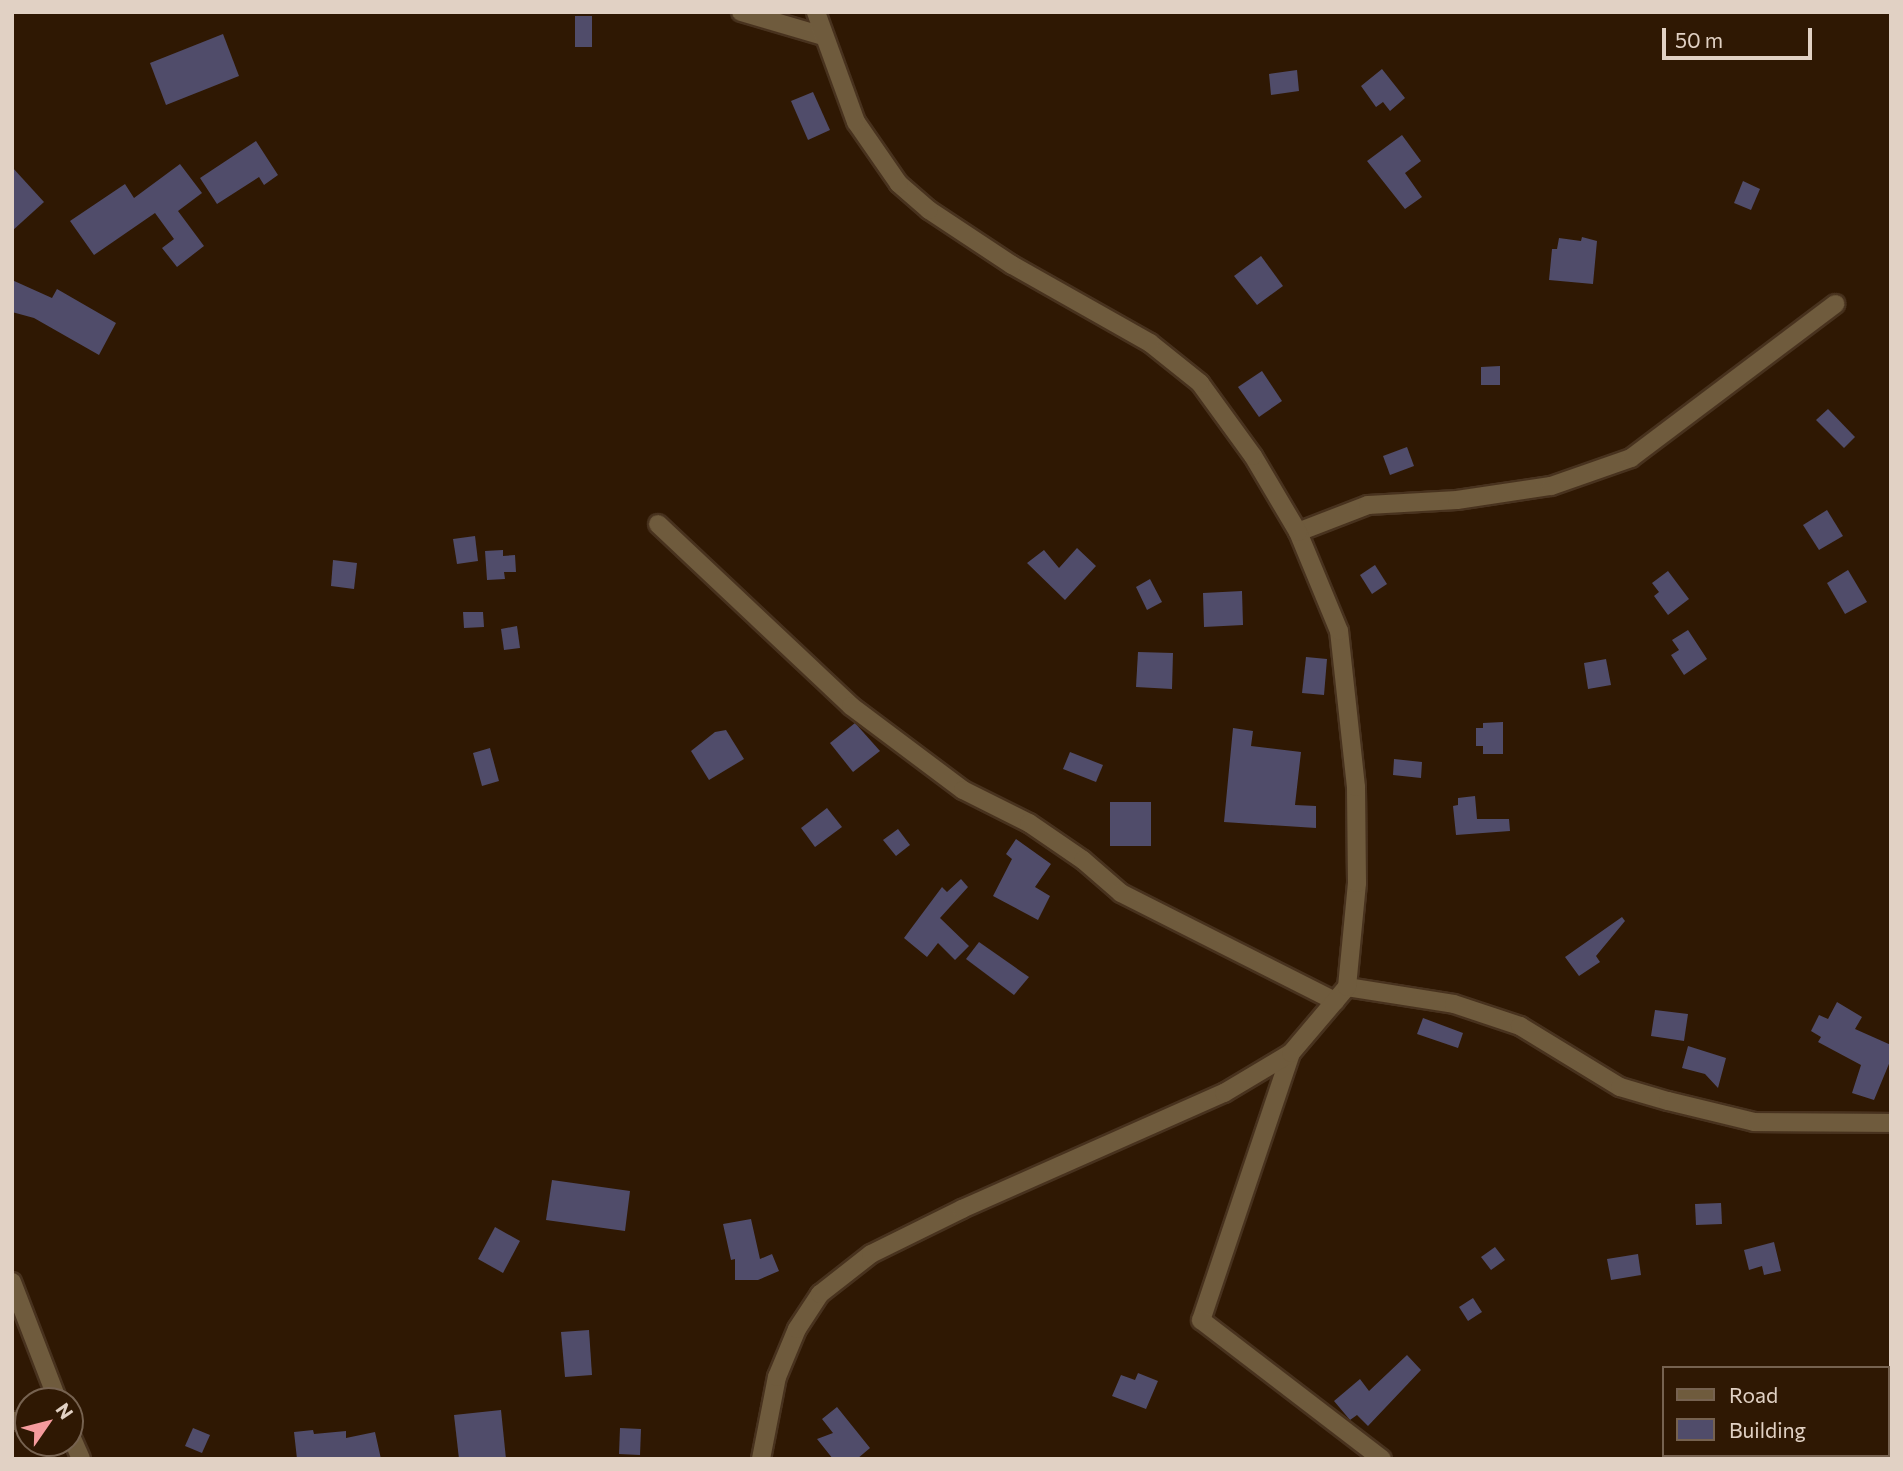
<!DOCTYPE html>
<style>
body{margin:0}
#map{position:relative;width:1903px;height:1471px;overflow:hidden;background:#2f1803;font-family:Commissioner,sans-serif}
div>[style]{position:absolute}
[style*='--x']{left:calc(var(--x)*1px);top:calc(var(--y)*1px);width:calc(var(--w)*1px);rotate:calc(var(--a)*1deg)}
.building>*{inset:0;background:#504c6a}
.roads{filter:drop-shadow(2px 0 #48321e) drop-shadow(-2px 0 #48321e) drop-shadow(0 2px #48321e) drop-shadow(0 -2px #48321e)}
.minor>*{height:18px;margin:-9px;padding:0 9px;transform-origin:9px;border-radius:9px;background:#6f5b3d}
span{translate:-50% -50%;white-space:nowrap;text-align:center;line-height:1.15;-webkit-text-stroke:7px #2f1803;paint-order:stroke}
.frame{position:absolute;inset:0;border:14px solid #e1d1c4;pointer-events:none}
.legend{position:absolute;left:1662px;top:1366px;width:228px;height:91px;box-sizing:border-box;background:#2f1803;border:2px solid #766250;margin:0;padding:9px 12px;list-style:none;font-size:21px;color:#e1d1c4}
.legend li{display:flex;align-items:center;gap:14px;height:35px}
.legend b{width:35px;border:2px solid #766250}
.north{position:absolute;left:14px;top:1387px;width:70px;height:70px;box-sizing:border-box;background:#2f1803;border:2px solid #766250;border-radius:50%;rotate:55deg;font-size:19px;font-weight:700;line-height:28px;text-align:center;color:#e1d1c4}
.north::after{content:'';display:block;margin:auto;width:24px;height:32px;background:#f59b9d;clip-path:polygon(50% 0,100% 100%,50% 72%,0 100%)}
.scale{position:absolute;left:1662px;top:28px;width:150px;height:32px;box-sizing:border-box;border:4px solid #e1d1c4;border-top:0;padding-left:9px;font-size:21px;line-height:24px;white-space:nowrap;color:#e1d1c4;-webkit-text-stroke:5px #2f1803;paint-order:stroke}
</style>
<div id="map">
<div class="building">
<i style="clip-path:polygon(575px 16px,592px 16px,592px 47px,575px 47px)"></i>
<i style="clip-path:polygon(223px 34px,239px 76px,166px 105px,150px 63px)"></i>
<i style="clip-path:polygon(1382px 69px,1405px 98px,1390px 111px,1383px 102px,1376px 107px,1361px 86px)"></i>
<i style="clip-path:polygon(1297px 70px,1299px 91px,1271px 95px,1269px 74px)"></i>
<i style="clip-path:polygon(813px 92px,830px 130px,808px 140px,791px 101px)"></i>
<i style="clip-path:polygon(1402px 135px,1421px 161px,1405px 173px,1422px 197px,1405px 209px,1367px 161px)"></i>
<i style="clip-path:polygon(256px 141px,278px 175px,264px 185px,259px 177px,217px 204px,200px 178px)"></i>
<i style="clip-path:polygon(180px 164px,202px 193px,178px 211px,204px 246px,177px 267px,162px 248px,174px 239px,155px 213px,94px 255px,70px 221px,125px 184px,134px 198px)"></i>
<i style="clip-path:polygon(12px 167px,44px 202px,12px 231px)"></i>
<i style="clip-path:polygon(1743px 181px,1760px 189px,1751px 210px,1734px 203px)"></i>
<i style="clip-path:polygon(1582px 237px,1597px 241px,1593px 284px,1549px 280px,1552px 249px,1557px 249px,1559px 238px,1581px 241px)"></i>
<i style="clip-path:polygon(1261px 256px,1283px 286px,1257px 305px,1234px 276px)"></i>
<i style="clip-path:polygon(12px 280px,52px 298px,57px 289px,116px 323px,99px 355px,34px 318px,12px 312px)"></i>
<i style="clip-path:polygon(1500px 366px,1500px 385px,1481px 385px,1481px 367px)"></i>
<i style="clip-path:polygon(1262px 371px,1282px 401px,1259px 417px,1238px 387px)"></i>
<i style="clip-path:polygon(1828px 409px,1855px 437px,1844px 448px,1816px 420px)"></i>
<i style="clip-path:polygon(1407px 447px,1414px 466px,1390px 475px,1383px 456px)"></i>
<i style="clip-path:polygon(1827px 510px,1843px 536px,1819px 550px,1803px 525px)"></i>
<i style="clip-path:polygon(475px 536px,478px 561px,457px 564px,453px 539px)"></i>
<i style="clip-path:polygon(1077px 548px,1096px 566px,1065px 600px,1027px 563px,1044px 550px,1059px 568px)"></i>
<i style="clip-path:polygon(503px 550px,503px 556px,515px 555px,516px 572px,504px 572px,505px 579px,487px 580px,485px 551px)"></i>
<i style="clip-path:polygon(333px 560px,357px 563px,354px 589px,331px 586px)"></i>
<i style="clip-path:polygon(1375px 565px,1387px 584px,1372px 594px,1360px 575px)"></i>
<i style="clip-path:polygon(1848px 570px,1867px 602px,1845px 614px,1827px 583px)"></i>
<i style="clip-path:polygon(1668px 571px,1689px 599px,1668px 615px,1654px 596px,1659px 592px,1652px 583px)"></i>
<i style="clip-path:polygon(1150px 579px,1162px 602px,1147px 610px,1136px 587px)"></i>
<i style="clip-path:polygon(1242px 591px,1243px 625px,1204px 627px,1203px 593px)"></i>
<i style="clip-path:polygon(463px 612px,483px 612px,484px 627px,464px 628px)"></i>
<i style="clip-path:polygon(517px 626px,520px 648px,504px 650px,501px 629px)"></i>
<i style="clip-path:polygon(1688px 630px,1707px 659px,1684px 675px,1671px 655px,1679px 650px,1672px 640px)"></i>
<i style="clip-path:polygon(1138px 652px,1173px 653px,1172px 689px,1136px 687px)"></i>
<i style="clip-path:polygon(1306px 657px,1327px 659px,1324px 695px,1302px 693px)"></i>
<i style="clip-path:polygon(1606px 659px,1611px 685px,1588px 689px,1584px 663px)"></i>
<i style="clip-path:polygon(1503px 722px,1503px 754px,1483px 754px,1483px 746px,1476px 746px,1476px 728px,1483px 728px,1483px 723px)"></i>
<i style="clip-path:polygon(855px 723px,880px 751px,853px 772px,830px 743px)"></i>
<i style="clip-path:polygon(1233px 728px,1253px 731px,1251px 746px,1301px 752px,1295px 805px,1316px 806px,1316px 828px,1224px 822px)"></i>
<i style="clip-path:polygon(726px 730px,744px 759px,709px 780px,691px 751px,715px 732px)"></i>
<i style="clip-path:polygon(490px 748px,499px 781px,482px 786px,473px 753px)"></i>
<i style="clip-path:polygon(1070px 752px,1103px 765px,1096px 782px,1063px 769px)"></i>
<i style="clip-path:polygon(1394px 759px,1422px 762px,1421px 778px,1393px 775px)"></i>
<i style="clip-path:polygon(1475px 796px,1477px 819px,1509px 819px,1510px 831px,1456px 835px,1453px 806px,1458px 805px,1458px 798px)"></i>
<i style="clip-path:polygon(1110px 802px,1151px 802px,1151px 846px,1110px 846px)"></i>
<i style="clip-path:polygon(827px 808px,842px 827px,815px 847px,801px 828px)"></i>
<i style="clip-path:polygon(898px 829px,910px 845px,896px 856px,883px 840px)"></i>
<i style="clip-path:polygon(1016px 839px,1051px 864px,1035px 887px,1050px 896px,1038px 920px,993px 896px,1012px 859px,1006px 854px)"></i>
<i style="clip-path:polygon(961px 879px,968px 887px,940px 918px,969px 946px,955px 960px,938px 943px,927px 957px,904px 938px,942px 887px,947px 892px)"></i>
<i style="clip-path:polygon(1622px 917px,1625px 921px,1596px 956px,1600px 962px,1579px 976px,1565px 957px)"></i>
<i style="clip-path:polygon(979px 942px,1029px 977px,1014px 995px,966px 959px)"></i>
<i style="clip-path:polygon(1837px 1002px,1862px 1017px,1855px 1029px,1891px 1045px,1891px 1059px,1874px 1100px,1852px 1093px,1861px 1065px,1818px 1042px,1821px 1037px,1811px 1031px,1819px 1015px,1828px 1019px)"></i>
<i style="clip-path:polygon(1655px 1010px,1688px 1014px,1684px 1041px,1651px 1036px)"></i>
<i style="clip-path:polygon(1423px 1018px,1463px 1033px,1458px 1048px,1417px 1034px)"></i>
<i style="clip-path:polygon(1688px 1046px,1726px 1058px,1718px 1088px,1705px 1074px,1682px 1068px)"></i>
<i style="clip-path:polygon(552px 1180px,630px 1191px,625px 1231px,546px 1220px)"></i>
<i style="clip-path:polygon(1721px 1203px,1722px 1224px,1696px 1225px,1695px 1204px)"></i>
<i style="clip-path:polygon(751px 1219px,760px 1259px,772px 1254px,779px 1271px,758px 1280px,735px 1280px,735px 1259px,731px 1260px,723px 1224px)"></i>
<i style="clip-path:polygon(495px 1227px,520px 1241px,503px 1273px,478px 1259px)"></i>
<i style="clip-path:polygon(1774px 1242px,1781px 1271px,1764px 1275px,1762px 1266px,1749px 1270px,1744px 1250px)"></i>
<i style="clip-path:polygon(1495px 1247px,1505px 1260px,1491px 1270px,1481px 1257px)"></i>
<i style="clip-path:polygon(1638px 1254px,1641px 1275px,1611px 1280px,1607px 1259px)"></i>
<i style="clip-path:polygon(1473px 1298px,1482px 1312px,1468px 1321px,1459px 1307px)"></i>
<i style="clip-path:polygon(589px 1330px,592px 1375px,565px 1377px,561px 1332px)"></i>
<i style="clip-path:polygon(1407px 1355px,1421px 1370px,1368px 1426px,1357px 1415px,1350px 1420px,1334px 1401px,1360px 1379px,1369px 1391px)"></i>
<i style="clip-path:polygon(1138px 1373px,1158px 1381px,1146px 1409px,1112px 1396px,1121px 1375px,1135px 1380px)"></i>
<i style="clip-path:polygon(837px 1407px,870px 1448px,857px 1459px,833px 1459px,817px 1439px,833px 1433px,822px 1419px)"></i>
<i style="clip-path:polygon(501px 1410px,506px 1459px,459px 1459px,454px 1415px)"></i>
<i style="clip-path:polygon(193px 1428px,210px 1435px,202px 1453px,185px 1446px)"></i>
<i style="clip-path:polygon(620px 1428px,641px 1429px,640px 1455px,619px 1454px)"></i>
<i style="clip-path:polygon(313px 1430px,314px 1434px,346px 1431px,346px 1438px,375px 1432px,381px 1459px,297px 1459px,294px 1432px)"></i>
</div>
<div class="roads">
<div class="minor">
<i style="--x:741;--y:12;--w:85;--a:16.3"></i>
<i style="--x:658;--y:524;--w:265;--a:43.3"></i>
<i style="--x:851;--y:706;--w:140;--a:36.9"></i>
<i style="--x:963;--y:790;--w:74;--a:26.6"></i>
<i style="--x:1029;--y:823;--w:65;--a:34.4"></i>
<i style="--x:1083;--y:860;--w:50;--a:41"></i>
<i style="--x:1121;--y:893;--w:240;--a:26.8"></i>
<i style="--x:1298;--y:532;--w:75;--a:-21.1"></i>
<i style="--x:1368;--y:505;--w:89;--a:-3.2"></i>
<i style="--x:1457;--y:500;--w:95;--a:-8.5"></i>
<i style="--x:1551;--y:486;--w:85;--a:-19.3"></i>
<i style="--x:1631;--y:458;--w:256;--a:-37"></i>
<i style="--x:1347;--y:987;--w:108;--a:9"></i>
<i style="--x:1454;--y:1004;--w:70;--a:18.4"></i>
<i style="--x:1520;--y:1026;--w:117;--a:31.4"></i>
<i style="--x:1620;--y:1087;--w:50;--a:16.3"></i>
<i style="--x:1668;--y:1101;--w:89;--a:13.7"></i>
<i style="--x:1754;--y:1122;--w:137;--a:0.4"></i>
<i style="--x:1291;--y:1053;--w:282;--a:108.6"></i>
<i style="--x:1201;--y:1320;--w:228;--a:37.5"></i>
<i style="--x:12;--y:1282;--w:128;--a:68.9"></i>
<i style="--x:12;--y:1421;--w:16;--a:0"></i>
<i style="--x:70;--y:1434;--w:27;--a:66"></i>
<i style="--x:761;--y:1459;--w:84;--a:-79"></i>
<i style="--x:777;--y:1377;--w:52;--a:-67.4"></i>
<i style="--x:797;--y:1329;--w:42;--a:-56.7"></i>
<i style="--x:820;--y:1294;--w:65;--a:-38.1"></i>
<i style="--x:871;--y:1254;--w:102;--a:-26.3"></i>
<i style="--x:962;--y:1209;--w:287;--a:-23.9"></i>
<i style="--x:1224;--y:1093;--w:78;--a:-30.8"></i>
<i style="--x:1291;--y:1053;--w:87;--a:-49.7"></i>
<i style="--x:1347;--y:987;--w:104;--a:-84.5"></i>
<i style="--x:1357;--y:883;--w:96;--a:-90.6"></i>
<i style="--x:1356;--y:787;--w:157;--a:-96.2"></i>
<i style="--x:1339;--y:631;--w:107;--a:-112.5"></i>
<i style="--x:1298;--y:532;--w:88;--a:-120.6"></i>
<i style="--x:1253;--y:456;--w:90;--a:-126"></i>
<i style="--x:1200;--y:383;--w:64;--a:-141.3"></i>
<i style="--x:1150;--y:343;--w:159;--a:-150.5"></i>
<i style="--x:1012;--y:265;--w:100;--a:-146.5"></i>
<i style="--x:929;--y:210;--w:40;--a:-139"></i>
<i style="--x:899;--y:184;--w:75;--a:-124.7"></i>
<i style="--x:856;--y:122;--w:117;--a:-110"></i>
</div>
</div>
<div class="frame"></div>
<ul class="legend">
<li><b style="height:9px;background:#6f5b3d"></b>Road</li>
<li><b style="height:19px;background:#504c6a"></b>Building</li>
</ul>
<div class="north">N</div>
<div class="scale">50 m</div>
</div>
